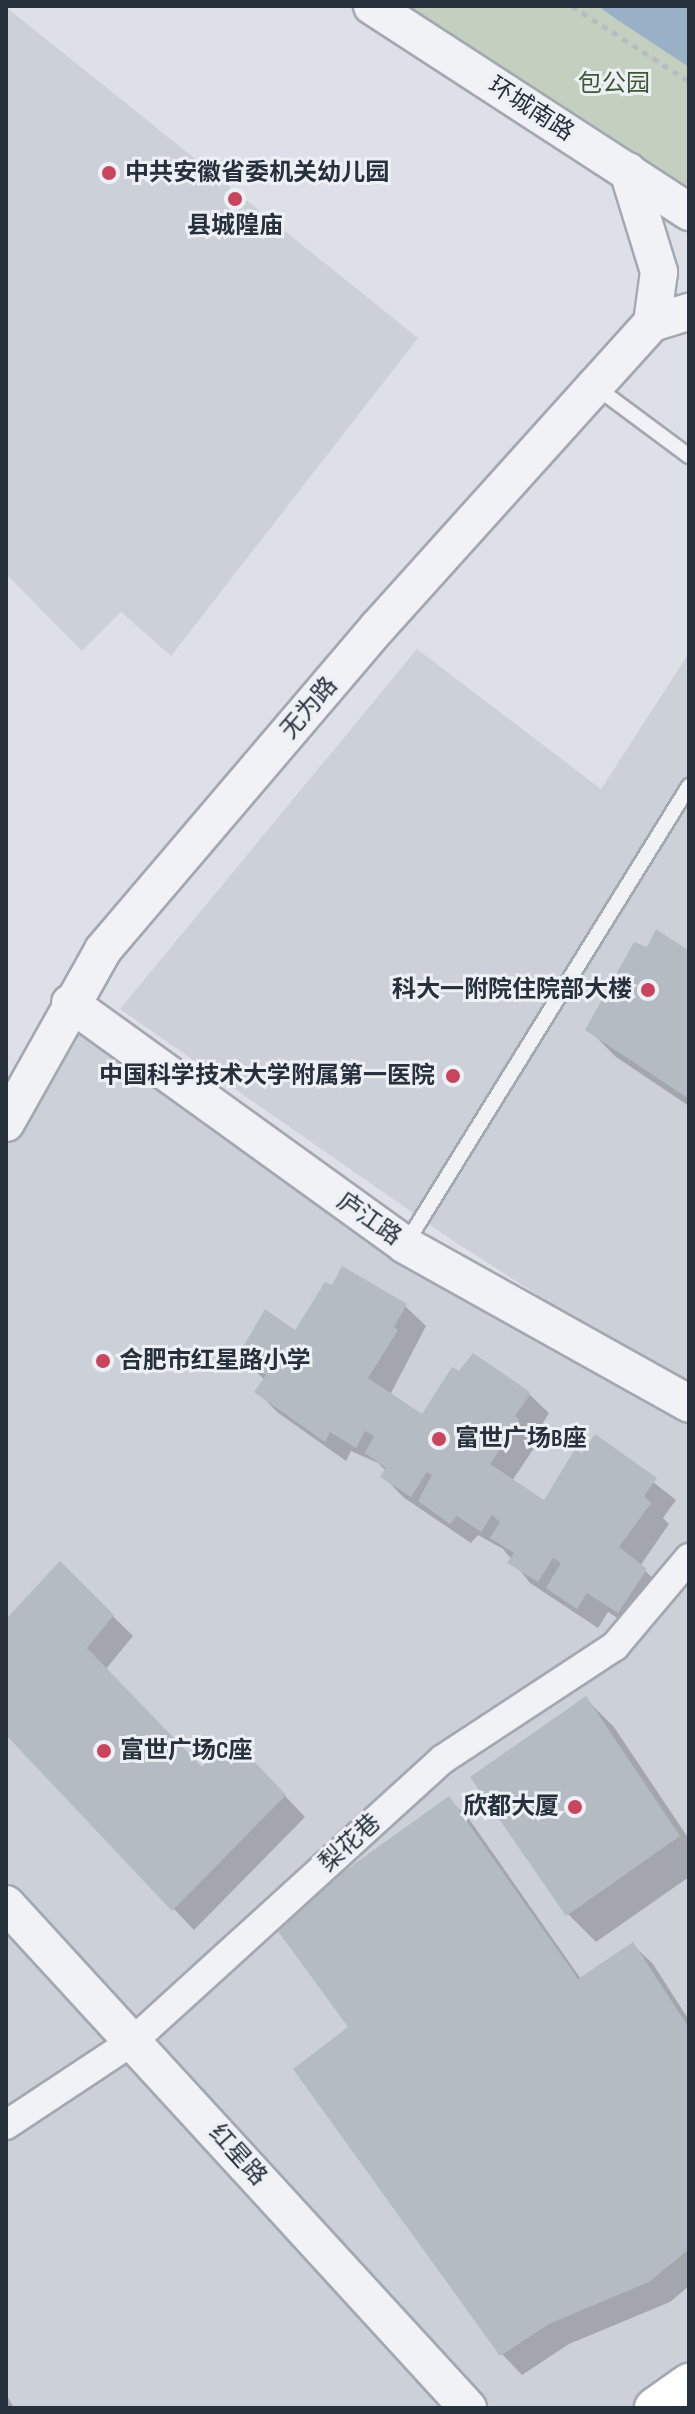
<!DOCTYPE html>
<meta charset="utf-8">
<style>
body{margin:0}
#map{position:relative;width:695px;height:2414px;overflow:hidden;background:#dde1e7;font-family:"Sofia Sans Condensed","Noto Sans SC",sans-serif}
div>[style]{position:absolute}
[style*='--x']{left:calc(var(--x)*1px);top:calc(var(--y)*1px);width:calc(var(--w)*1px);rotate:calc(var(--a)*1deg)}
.built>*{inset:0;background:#ccd1d9}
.green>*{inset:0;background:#c4d0bf}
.water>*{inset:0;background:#99b1c6}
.shadow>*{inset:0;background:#0003}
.building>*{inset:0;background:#b5bbc3}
.path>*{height:5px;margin-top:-2.5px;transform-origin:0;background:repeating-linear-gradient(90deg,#b8bcc1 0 6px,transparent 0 12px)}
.roads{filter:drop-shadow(2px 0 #a3a8b1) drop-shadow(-2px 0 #a3a8b1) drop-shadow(0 2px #a3a8b1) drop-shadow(0 -2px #a3a8b1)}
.service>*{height:14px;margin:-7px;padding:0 7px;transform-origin:7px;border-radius:7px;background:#f0f2f5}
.minor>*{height:28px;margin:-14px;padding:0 14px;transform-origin:14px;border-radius:14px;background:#f0f2f5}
.tertiary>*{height:36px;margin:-18px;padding:0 18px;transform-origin:18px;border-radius:18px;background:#f0f2f5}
.secondary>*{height:40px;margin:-20px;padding:0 20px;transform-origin:20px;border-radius:20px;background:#fff}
.dots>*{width:22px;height:22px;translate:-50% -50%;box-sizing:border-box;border:4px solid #edf0f4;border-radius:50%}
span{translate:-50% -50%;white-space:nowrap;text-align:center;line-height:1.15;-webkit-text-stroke:6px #edf0f4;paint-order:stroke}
.park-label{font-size:24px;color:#3d5835}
.street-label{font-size:24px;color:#27303d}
.poi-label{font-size:24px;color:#27303d;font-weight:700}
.left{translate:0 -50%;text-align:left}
.right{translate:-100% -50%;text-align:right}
.frame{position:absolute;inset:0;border:8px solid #27303d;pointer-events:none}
</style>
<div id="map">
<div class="built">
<i style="clip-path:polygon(6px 7px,418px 338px,171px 656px,121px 612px,82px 651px,6px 574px)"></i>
<i style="clip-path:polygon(417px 649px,601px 789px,689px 653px,689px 1392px,452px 1240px,120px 1009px)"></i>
<i style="clip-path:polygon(70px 1003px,297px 1168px,689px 1404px,689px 2384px,655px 2408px,6px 2408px,6px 1123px)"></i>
</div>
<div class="green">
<i style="clip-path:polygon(362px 6px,689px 6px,689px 225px)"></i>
</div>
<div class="water">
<i style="clip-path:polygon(598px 6px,689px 6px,689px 67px,616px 19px)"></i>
</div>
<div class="shadow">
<i style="clip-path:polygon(648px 950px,689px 954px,689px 1106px,616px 1057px,588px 1029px)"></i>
<i style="clip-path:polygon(405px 1306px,426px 1326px,390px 1395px,422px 1417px,474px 1355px,530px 1394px,508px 1424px,530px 1395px,549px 1413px,534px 1438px,538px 1442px,512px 1481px,545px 1503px,596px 1437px,676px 1500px,663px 1518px,669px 1524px,640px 1566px,666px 1591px,639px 1632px,608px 1612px,598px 1628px,530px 1583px,503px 1549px,478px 1535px,471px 1543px,403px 1497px,383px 1476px,386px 1471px,378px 1463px,351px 1451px,346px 1461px,277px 1412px,257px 1391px,265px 1380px,240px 1357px,295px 1333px)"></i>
<i style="clip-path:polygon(60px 1564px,133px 1636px,106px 1669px,203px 1769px,250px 1759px,305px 1817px,194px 1930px,6px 1732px,6px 1622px)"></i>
<i style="clip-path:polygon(586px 1699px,614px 1727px,689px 1839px,689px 1877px,596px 1942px,568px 1914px)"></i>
<i style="clip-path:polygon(449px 1799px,469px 1819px,581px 1979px,632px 1944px,653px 1964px,689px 2020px,689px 2286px,670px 2302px,569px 2344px,522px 2375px,502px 2354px,350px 2028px)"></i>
<i style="clip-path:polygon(6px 2394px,14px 2408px,6px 2408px)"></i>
</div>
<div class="building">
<i style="clip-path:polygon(656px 929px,689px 951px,689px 1099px,585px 1030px,634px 942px,647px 947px)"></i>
<i style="clip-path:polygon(342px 1266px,407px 1304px,394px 1327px,398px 1330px,368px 1378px,422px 1414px,452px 1367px,459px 1371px,473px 1353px,530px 1392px,515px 1416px,519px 1420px,490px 1464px,544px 1500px,575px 1449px,582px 1453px,595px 1434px,657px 1478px,644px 1496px,651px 1503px,619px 1547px,647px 1569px,618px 1613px,587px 1593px,577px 1609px,546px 1588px,561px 1563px,553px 1558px,538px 1582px,507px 1563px,514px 1553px,490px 1538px,500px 1522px,492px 1515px,481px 1532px,457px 1516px,450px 1524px,418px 1501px,432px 1475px,427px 1472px,411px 1497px,380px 1477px,386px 1468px,365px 1453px,374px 1436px,365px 1431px,356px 1448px,330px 1432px,325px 1442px,254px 1392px,266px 1375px,237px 1357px,265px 1309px,295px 1330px,325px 1282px,332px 1285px)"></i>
<i style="clip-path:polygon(60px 1561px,114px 1615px,87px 1648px,202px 1767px,230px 1736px,286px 1795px,172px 1911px,6px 1735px,6px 1619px)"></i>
<i style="clip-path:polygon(586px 1696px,680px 1836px,566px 1916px,470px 1777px)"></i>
<i style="clip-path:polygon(449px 1796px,578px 1979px,633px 1942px,689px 2028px,689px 2249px,649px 2282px,549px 2324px,500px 2356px,293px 2069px,348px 2027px,272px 1923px)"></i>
</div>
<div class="path">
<i style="--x:572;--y:6;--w:139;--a:32.7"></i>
</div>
<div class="roads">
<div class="service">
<i style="--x:596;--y:387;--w:116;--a:36.6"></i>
<i style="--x:405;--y:1245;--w:540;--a:-58.25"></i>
</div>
<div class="minor">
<i style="--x:6;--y:2125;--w:152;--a:-33.5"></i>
<i style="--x:133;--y:2041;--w:419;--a:-42.3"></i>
<i style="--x:443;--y:1759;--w:206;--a:-33.3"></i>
<i style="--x:615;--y:1646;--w:115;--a:-49.9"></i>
</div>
<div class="tertiary">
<i style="--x:372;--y:6;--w:378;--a:33"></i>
<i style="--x:628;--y:171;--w:106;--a:72.9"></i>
<i style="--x:659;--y:272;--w:51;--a:97.8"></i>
<i style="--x:70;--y:1003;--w:413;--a:35.8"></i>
<i style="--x:405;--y:1245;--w:325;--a:29.2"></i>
<i style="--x:6;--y:1123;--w:198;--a:-60.7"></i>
<i style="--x:103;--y:950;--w:424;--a:-49.6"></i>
<i style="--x:378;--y:627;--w:324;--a:-48"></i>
<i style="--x:595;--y:386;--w:85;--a:-47.9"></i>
<i style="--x:652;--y:323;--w:39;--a:-17"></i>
<i style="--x:6;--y:1904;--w:684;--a:47.49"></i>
</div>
<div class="secondary">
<i style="--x:655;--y:2408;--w:42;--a:-35.2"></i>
</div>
</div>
<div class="dots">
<i style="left:109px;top:173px;background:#c9455e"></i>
<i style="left:235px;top:199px;background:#c9455e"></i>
<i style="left:648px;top:990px;background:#c9455e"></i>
<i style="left:453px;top:1076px;background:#c9455e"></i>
<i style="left:103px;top:1361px;background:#c9455e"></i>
<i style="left:439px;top:1439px;background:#c9455e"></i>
<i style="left:104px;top:1751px;background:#c9455e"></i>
<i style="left:575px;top:1807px;background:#c9455e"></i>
</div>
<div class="park-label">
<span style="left:614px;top:84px">包公园</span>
</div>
<div class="street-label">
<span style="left:531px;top:109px;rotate:33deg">环城南路</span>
<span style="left:309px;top:708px;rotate:-49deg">无为路</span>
<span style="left:369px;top:1219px;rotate:35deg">庐江路</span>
<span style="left:350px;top:1843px;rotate:-42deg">梨花巷</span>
<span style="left:238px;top:2155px;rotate:48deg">红星路</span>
</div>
<div class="poi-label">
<span class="left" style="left:125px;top:173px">中共安徽省委机关幼儿园</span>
<span style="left:235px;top:226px">县城隍庙</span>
<span class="right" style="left:632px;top:990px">科大一附院住院部大楼</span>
<span class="right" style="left:435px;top:1076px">中国科学技术大学附属第一医院</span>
<span class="left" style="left:119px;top:1361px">合肥市红星路小学</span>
<span class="left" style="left:455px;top:1439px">富世广场B座</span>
<span class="left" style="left:120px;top:1751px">富世广场C座</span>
<span class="right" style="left:559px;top:1807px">欣都大厦</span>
</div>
<div class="frame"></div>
</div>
